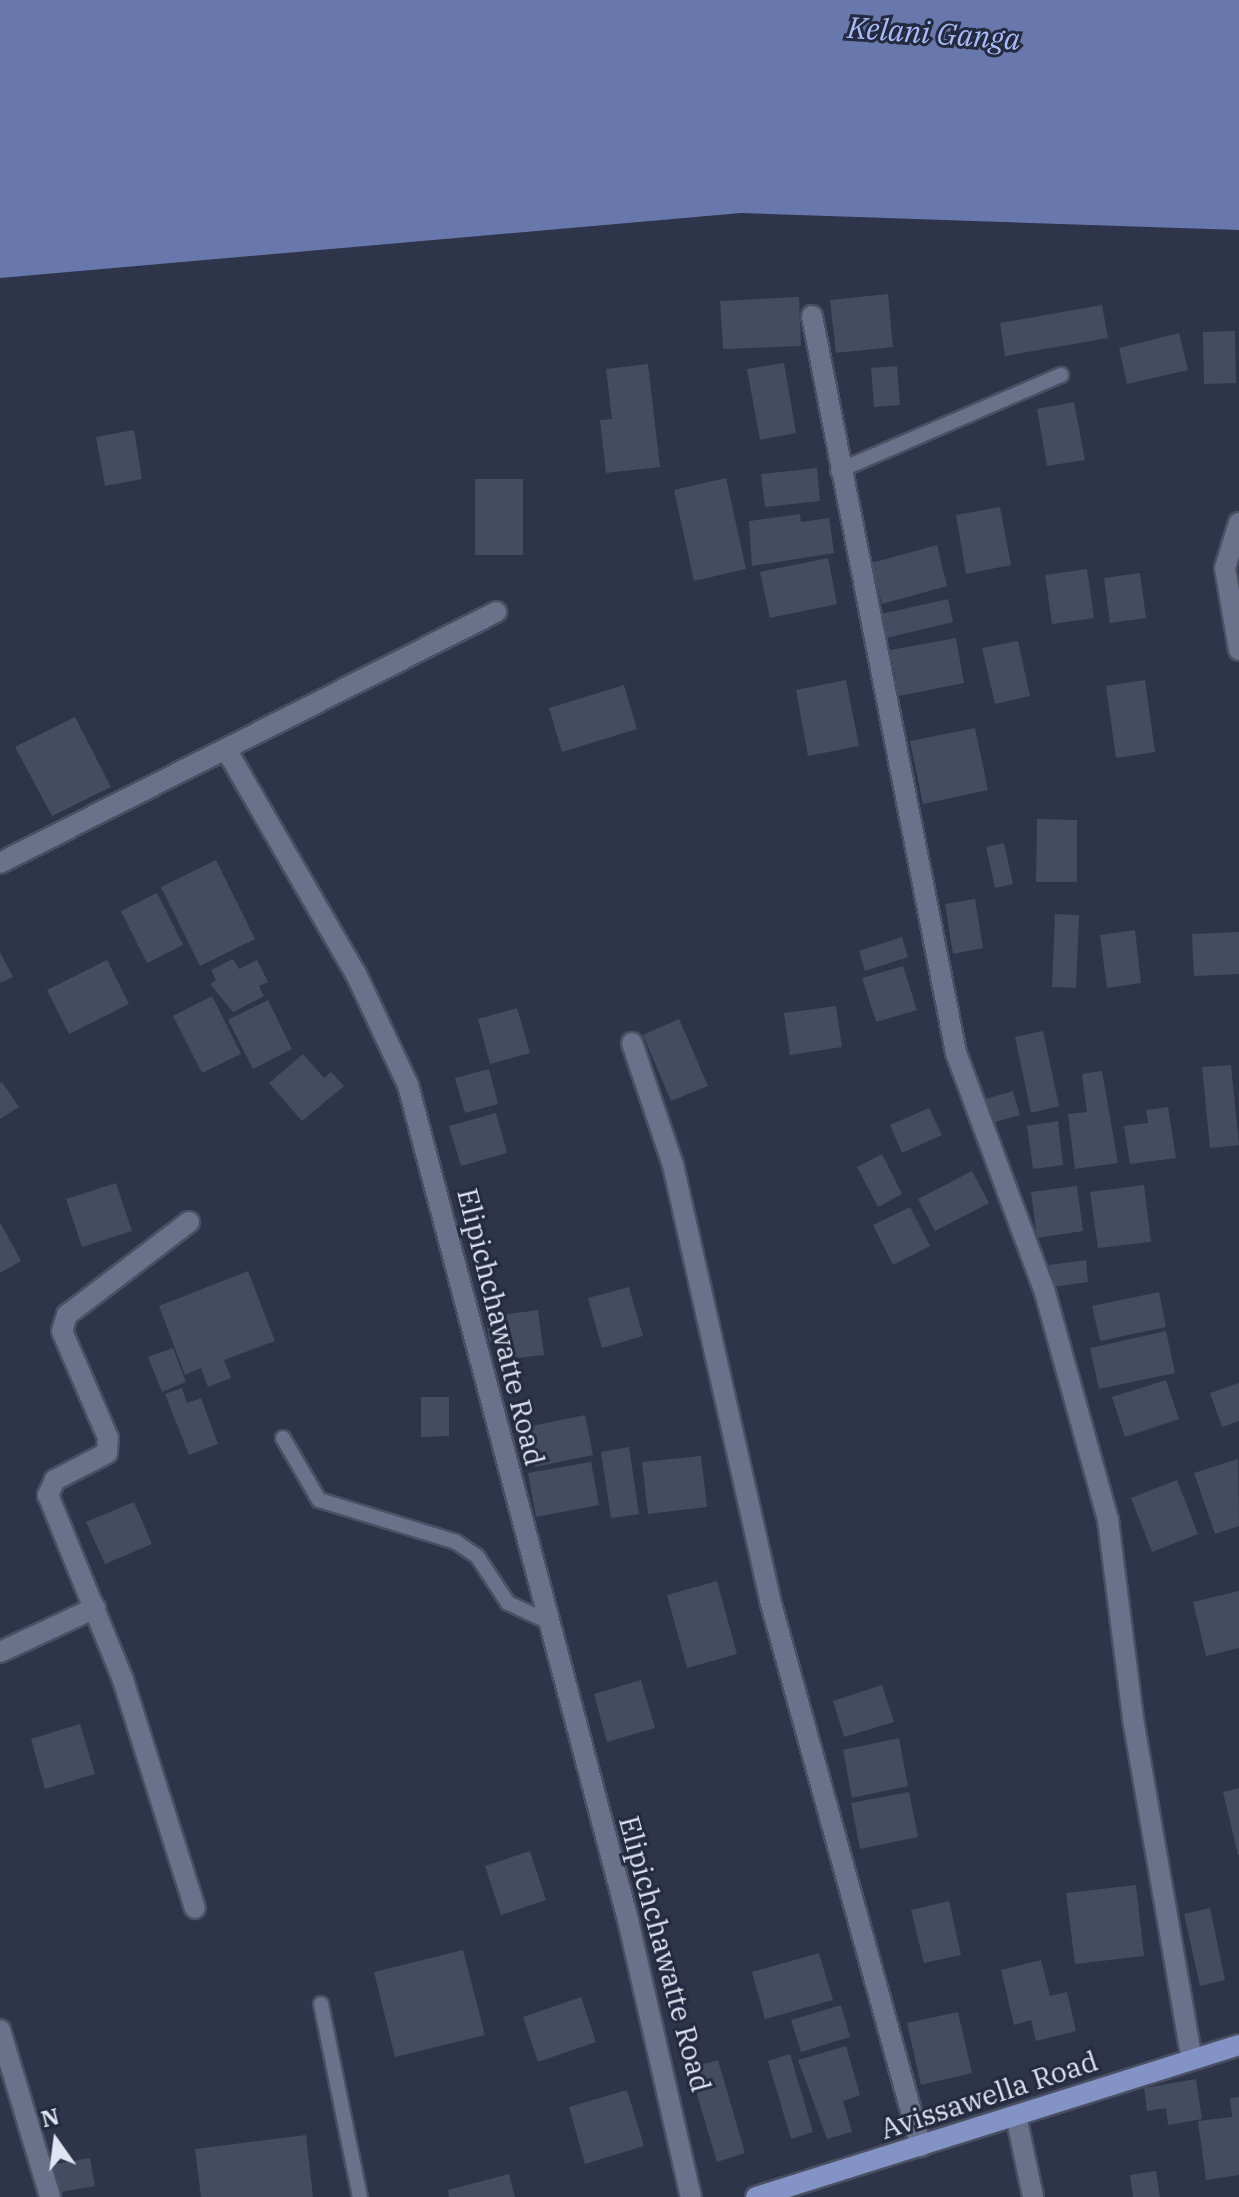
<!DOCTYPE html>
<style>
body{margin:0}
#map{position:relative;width:1239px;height:2197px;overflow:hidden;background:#2e344a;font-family:"IBM Plex Serif",serif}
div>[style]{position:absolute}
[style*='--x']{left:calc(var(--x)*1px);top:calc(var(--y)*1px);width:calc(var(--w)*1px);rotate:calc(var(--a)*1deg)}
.water>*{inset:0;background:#6978ac}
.building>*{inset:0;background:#444c62}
.roads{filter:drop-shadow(2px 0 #4a5062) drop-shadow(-2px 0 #4a5062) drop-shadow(0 2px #4a5062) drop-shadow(0 -2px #4a5062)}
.lane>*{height:14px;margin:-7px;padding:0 7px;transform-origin:7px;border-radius:7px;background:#6a728b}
.street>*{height:20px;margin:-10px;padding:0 10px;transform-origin:10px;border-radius:10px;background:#6a728b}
.primary>*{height:20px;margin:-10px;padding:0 10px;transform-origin:10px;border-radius:10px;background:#8393c6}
span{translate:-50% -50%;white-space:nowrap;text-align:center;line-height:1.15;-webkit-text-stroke:6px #242a3f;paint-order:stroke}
.street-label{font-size:28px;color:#dfe4f2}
.water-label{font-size:30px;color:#a9bcf9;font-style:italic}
.north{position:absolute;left:16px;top:2101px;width:80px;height:80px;-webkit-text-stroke:6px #242a3f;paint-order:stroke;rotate:346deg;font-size:22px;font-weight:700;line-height:32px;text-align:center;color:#dfe4f2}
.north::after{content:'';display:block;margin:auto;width:28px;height:36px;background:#dfe4f2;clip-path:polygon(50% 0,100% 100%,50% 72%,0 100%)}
</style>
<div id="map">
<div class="water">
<i style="clip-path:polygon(0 0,1239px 0,1239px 230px,741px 213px,0 278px)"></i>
</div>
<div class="building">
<i style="clip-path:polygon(888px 294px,893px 347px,836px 353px,830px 300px)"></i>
<i style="clip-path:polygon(799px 297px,801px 346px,723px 349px,720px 301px)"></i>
<i style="clip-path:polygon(1102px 305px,1108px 338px,1005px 356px,1000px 323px)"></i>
<i style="clip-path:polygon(1235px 331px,1236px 383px,1204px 384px,1203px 332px)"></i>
<i style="clip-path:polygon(1179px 333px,1188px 370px,1127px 384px,1119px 348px)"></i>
<i style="clip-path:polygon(784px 363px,796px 433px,760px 440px,747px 369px)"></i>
<i style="clip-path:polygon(648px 364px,660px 467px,606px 473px,600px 420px,612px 419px,606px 369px)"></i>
<i style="clip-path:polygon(897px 366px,900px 405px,874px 407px,871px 368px)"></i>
<i style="clip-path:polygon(1074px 402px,1085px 460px,1047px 466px,1037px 409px)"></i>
<i style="clip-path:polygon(134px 430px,142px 479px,105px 486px,96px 437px)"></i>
<i style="clip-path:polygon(817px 468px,820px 501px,765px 507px,761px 474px)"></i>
<i style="clip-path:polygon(726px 478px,746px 569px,694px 581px,674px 490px)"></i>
<i style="clip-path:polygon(475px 479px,523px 479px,523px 555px,475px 555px)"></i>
<i style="clip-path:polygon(1000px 507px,1011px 565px,966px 574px,956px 515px)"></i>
<i style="clip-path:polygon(800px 514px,801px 522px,829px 518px,834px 553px,752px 566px,749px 521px)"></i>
<i style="clip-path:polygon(937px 545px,947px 586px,882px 604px,871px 563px)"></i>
<i style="clip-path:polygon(828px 558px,837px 604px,770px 618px,760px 572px)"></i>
<i style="clip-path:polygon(1087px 569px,1094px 618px,1052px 624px,1045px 575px)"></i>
<i style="clip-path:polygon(1140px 573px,1146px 618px,1110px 623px,1104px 578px)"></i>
<i style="clip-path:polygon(948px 599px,953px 622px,886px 638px,881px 614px)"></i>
<i style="clip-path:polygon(956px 638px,964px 683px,899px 696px,890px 650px)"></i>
<i style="clip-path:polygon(1018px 641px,1030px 696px,995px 704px,982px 648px)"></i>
<i style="clip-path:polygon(846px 680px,859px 746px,808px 756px,796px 690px)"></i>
<i style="clip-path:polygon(1145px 680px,1155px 752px,1116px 758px,1106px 686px)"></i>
<i style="clip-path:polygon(624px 685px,637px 729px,562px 752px,549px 708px)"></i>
<i style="clip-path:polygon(75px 717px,111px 787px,52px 816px,15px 747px)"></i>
<i style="clip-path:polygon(975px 728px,988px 790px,923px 804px,910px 741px)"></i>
<i style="clip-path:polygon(1037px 819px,1077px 820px,1077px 882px,1036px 882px)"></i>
<i style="clip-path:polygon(1004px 843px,1013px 884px,995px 888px,986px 847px)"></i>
<i style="clip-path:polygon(216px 860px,255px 939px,200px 966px,161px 887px)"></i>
<i style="clip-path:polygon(157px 893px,183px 945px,147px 963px,121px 911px)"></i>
<i style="clip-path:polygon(975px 899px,983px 948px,953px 954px,945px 904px)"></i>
<i style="clip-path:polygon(1055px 914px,1079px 915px,1076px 988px,1052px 987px)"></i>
<i style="clip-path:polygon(1135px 930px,1141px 983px,1107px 988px,1100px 935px)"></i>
<i style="clip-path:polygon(1239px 932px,1239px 974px,1194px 976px,1192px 934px)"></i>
<i style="clip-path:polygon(902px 937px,908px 957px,865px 971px,859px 951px)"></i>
<i style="clip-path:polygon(0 952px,13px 977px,0 983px)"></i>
<i style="clip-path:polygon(233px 959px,239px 969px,257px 960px,268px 982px,259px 986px,264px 996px,233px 1012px,210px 984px,216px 980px,211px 970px)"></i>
<i style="clip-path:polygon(107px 960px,129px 1004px,69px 1034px,47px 990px)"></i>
<i style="clip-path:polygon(903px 966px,917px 1010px,876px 1022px,862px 978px)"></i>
<i style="clip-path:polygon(212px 996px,241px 1054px,202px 1073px,173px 1016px)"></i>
<i style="clip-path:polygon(268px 1000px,292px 1049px,253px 1069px,228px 1020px)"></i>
<i style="clip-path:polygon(836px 1006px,842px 1047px,790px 1055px,784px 1013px)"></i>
<i style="clip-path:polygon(517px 1008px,530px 1053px,490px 1064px,478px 1019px)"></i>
<i style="clip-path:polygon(679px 1019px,708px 1086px,671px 1101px,643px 1035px)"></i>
<i style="clip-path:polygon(1043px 1031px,1059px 1106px,1031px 1113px,1015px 1037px)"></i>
<i style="clip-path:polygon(303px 1054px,324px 1078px,331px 1072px,344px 1086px,302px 1121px,269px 1083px)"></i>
<i style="clip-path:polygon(1231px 1065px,1239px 1145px,1210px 1148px,1202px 1067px)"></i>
<i style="clip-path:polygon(489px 1069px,498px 1104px,465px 1113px,455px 1078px)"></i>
<i style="clip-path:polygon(1102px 1071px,1118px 1163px,1075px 1169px,1068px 1114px,1087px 1112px,1082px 1074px)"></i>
<i style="clip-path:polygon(2px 1082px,19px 1107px,0 1119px,0 1083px)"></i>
<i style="clip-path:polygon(1013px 1091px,1020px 1115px,985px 1125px,978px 1101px)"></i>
<i style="clip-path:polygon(1168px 1107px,1176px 1158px,1130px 1164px,1124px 1126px,1148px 1123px,1146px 1110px)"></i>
<i style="clip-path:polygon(929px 1108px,942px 1135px,902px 1153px,890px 1125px)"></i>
<i style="clip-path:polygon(496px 1113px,507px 1153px,461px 1166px,449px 1126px)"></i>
<i style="clip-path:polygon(1058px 1121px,1063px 1165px,1033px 1169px,1027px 1126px)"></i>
<i style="clip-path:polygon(882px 1154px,902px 1194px,878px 1207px,857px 1167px)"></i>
<i style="clip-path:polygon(972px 1171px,989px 1203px,935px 1231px,918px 1199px)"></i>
<i style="clip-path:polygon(116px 1183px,132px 1231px,82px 1247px,66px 1199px)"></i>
<i style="clip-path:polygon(1144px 1185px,1151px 1242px,1098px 1248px,1090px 1192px)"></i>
<i style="clip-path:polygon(1077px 1186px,1083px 1231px,1037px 1238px,1031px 1192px)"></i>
<i style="clip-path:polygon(910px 1207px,930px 1246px,893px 1265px,873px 1225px)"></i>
<i style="clip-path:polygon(0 1222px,21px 1261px,0 1273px)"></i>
<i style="clip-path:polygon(1086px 1260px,1088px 1282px,1052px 1287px,1049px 1265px)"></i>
<i style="clip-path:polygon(248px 1271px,275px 1341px,224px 1360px,231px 1378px,208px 1387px,201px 1368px,185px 1375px,159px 1306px)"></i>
<i style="clip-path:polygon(629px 1287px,643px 1336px,602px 1348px,588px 1298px)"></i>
<i style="clip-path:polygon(1159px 1292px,1166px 1327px,1100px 1341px,1092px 1306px)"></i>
<i style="clip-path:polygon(538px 1310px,544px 1355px,508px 1359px,506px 1339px,489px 1342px,486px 1317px)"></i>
<i style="clip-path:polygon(1166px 1331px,1175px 1373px,1099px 1389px,1090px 1348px)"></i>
<i style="clip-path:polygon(173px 1348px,186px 1382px,162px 1392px,148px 1357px)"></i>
<i style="clip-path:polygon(1166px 1380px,1179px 1419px,1125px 1437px,1112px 1397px)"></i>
<i style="clip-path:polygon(1239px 1383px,1239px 1421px,1222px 1427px,1210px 1393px)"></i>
<i style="clip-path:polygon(182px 1388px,187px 1403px,201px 1398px,218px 1444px,189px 1455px,165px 1394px)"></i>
<i style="clip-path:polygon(421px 1397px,449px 1397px,449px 1436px,421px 1437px)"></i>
<i style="clip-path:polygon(585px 1415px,593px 1455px,535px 1467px,527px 1427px)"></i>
<i style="clip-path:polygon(629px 1447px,639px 1514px,611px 1518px,601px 1452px)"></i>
<i style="clip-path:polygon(701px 1456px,707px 1507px,648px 1514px,642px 1462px)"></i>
<i style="clip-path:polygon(1238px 1459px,1239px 1526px,1215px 1534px,1194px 1473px)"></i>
<i style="clip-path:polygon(591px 1462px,599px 1505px,536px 1517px,528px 1473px)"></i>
<i style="clip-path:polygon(1177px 1480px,1198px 1534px,1152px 1552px,1131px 1498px)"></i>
<i style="clip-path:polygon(134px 1502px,152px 1544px,105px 1564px,86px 1522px)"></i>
<i style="clip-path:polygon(717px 1581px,737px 1654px,687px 1668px,667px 1595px)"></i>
<i style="clip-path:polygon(1239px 1591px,1239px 1648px,1206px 1656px,1193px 1602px)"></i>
<i style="clip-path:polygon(641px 1680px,655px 1728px,607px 1742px,594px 1694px)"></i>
<i style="clip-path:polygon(882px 1685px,894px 1722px,844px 1737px,833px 1701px)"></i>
<i style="clip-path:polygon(80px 1724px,95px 1774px,45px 1789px,31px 1739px)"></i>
<i style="clip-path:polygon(899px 1738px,908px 1786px,852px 1798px,843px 1750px)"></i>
<i style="clip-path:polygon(1239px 1788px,1239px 1855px,1238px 1855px,1223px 1792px)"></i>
<i style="clip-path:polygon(909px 1792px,918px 1837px,860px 1849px,851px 1803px)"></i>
<i style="clip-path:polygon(530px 1851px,546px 1900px,501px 1915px,485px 1866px)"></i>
<i style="clip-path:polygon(1136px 1885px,1144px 1956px,1075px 1964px,1066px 1893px)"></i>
<i style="clip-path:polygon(949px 1901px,961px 1955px,924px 1963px,911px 1910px)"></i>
<i style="clip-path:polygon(1210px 1908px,1225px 1980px,1200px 1986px,1184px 1914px)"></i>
<i style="clip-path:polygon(463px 1950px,485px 2035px,395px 2057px,374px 1972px)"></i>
<i style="clip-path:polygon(819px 1953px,833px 2000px,765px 2019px,752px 1972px)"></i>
<i style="clip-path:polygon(1041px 1960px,1050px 1996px,1067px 1992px,1076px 2031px,1036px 2041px,1031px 2020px,1014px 2025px,1001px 1970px)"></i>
<i style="clip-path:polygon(581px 1997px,596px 2042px,538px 2062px,523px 2017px)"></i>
<i style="clip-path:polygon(841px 2005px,850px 2037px,801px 2052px,791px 2020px)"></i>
<i style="clip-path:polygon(958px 2012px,972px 2073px,921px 2085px,907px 2023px)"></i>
<i style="clip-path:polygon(846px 2046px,860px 2095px,843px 2101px,852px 2132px,827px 2139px,798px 2060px)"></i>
<i style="clip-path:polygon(790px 2054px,813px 2132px,791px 2139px,768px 2061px)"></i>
<i style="clip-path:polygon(718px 2060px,745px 2153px,717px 2162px,689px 2068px)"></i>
<i style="clip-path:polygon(1196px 2079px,1202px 2119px,1168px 2125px,1166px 2108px,1147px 2111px,1144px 2088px)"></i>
<i style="clip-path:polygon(627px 2090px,644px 2146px,585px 2164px,569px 2107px)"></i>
<i style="clip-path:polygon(1239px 2097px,1239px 2175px,1206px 2180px,1198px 2121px,1232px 2117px,1230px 2098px)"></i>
<i style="clip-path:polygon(306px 2135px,313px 2197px,201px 2197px,195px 2149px)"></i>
<i style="clip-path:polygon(90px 2158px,95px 2186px,50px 2194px,45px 2166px)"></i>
<i style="clip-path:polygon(1156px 2171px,1160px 2197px,1133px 2197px,1130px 2175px)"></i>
<i style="clip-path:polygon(509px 2174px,515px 2197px,449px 2197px,448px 2190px)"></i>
</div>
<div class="roads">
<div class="lane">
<i style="--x:838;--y:471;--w:243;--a:-23.3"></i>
<i style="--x:283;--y:1438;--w:72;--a:59.9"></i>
<i style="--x:319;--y:1500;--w:143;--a:17"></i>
<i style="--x:456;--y:1542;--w:25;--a:34"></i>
<i style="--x:477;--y:1556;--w:56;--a:56.6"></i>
<i style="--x:508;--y:1603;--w:43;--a:24.8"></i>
<i style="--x:321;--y:2004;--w:197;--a:78.6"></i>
</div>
<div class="street">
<i style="--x:812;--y:316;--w:751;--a:78.94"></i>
<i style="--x:956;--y:1053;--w:252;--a:69.6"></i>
<i style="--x:1044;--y:1289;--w:240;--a:74.5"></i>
<i style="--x:1108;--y:1520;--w:201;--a:82.8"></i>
<i style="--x:1133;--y:1719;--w:345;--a:80.2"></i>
<i style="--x:1239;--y:523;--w:47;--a:107.3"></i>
<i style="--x:1225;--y:568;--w:83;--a:80.3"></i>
<i style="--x:227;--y:751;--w:258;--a:60"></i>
<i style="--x:356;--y:974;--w:123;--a:64.9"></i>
<i style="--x:408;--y:1085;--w:863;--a:75.24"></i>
<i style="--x:628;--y:1920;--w:284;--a:77.2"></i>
<i style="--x:0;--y:863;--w:556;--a:-26.84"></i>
<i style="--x:632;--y:1043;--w:129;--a:71.4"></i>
<i style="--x:673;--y:1165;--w:446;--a:77.4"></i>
<i style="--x:770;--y:1600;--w:567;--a:74.57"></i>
<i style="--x:189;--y:1222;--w:153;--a:142.7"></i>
<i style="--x:67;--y:1315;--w:17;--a:107"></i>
<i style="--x:62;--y:1331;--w:116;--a:66.7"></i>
<i style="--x:108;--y:1438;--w:15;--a:94"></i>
<i style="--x:107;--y:1453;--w:59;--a:152.6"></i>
<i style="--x:55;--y:1480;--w:17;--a:115"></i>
<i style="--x:48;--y:1495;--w:200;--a:67.9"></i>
<i style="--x:123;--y:1680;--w:239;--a:72.5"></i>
<i style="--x:0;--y:1652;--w:105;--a:-24.9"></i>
<i style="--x:0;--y:2030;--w:174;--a:73.3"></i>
<i style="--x:1016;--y:2116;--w:83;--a:78.1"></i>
</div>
<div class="primary">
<i style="--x:756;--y:2197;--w:506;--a:-17.47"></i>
</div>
</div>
<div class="street-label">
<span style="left:501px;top:1327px;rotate:76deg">Elipichchawatte Road</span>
<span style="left:665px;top:1954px;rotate:75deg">Elipichchawatte Road</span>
<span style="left:989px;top:2095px;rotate:-18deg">Avissawella Road</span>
</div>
<div class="water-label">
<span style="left:934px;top:33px;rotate:4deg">Kelani Ganga</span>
</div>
<div class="north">N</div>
</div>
